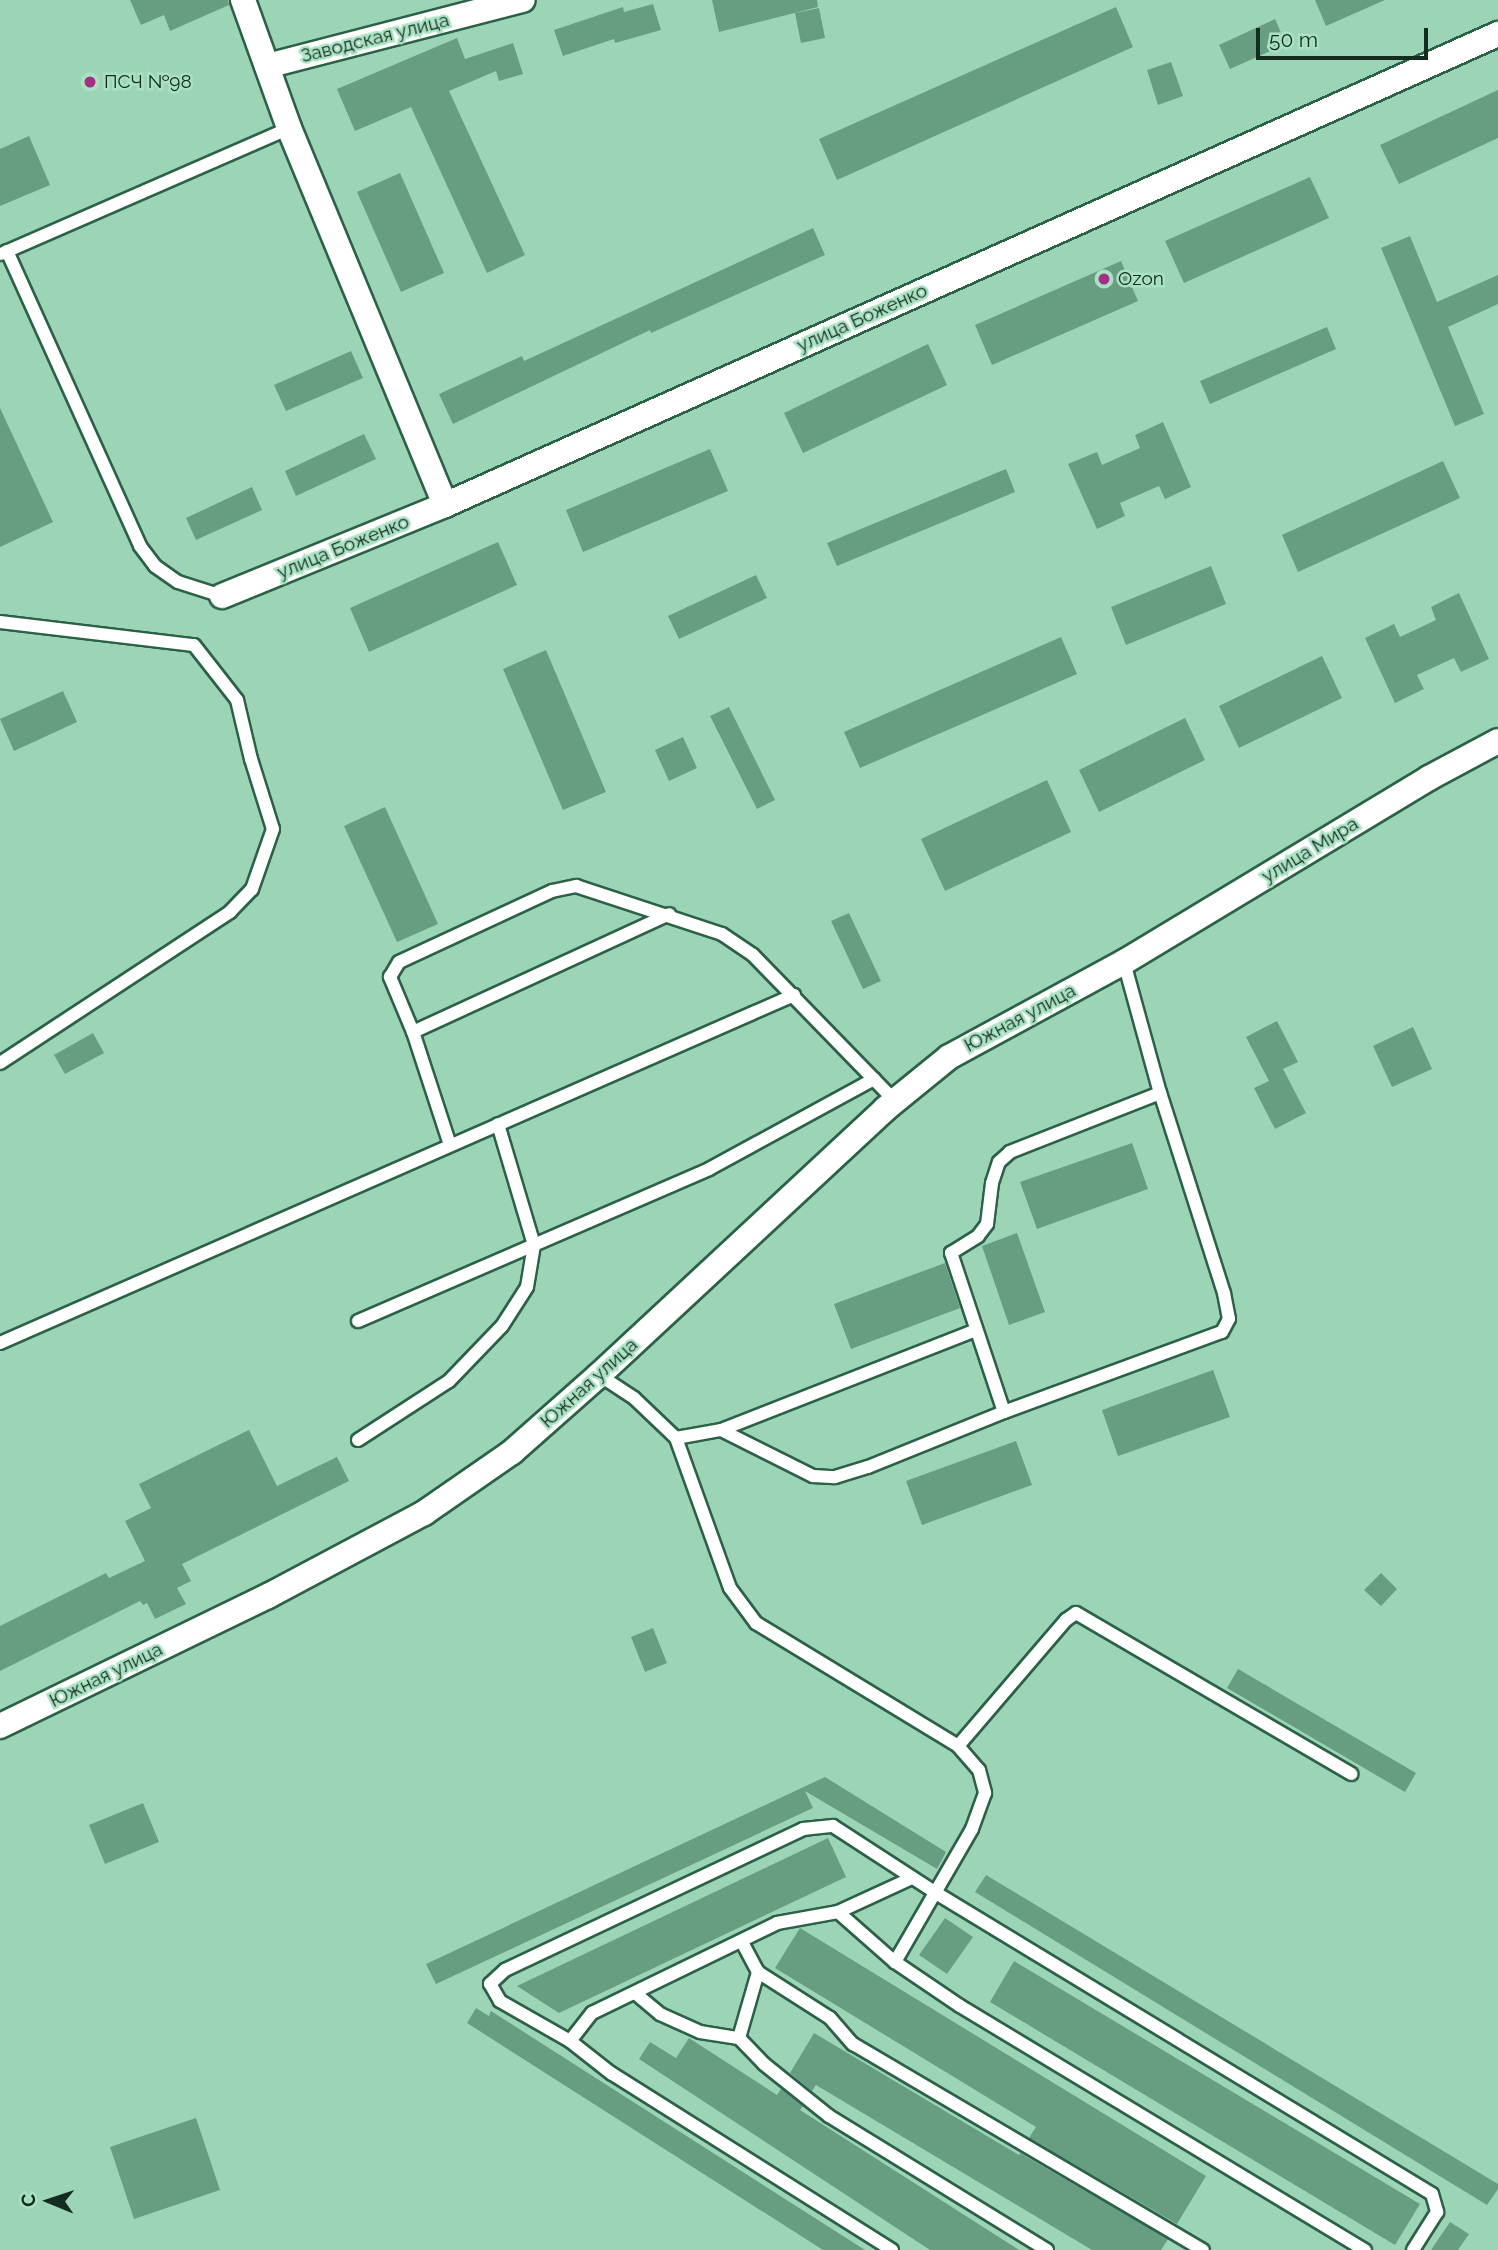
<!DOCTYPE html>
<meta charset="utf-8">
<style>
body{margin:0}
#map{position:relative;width:1498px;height:2250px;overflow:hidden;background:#9cd5b5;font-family:Raleway,sans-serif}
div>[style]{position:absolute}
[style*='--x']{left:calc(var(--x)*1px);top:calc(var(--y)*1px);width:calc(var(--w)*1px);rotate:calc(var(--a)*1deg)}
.building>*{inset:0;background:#679e81}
.roads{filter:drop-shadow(2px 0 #2b6147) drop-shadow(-2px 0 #2b6147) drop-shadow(0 2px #2b6147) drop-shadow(0 -2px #2b6147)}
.service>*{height:12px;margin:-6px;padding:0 6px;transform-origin:6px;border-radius:6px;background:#fff}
.minor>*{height:24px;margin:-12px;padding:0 12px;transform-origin:12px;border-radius:12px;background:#fff}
.dots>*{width:19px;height:19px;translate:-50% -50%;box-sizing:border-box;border:4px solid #a9e2c2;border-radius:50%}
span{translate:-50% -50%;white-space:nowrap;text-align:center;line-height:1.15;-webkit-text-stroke:5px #a9e2c2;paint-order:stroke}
.street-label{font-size:19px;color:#142b1f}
.poi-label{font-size:19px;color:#142b1f}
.left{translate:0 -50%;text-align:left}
.north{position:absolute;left:14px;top:2166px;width:70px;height:70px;-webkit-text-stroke:5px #a9e2c2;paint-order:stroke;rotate:272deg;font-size:19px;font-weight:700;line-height:28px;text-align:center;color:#142b1f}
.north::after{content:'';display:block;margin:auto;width:24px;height:32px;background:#142b1f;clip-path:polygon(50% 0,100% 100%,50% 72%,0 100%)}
.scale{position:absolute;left:1256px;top:28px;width:172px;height:32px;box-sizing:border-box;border:4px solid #142b1f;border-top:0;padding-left:9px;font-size:21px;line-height:24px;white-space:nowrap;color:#142b1f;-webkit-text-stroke:5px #a9e2c2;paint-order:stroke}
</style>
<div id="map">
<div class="building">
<i style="clip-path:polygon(130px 0,228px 0,229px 5px,170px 31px,164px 15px,141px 25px)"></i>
<i style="clip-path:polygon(712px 0,817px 0,818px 7px,719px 32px)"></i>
<i style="clip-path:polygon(1315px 0,1385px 0,1326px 26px)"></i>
<i style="clip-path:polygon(653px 4px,661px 30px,615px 43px,614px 39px,563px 56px,554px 30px,623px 7px,624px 12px)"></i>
<i style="clip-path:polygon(1116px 7px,1133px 47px,837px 180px,819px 139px)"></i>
<i style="clip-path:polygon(819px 8px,825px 38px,801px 43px,795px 13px)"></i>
<i style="clip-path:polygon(1275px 19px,1286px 44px,1230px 69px,1219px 45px)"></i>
<i style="clip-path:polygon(457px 38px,465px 59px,513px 43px,523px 74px,499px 81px,496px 71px,449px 91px,525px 255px,487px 273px,411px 107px,355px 131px,337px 89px)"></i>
<i style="clip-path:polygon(1171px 62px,1183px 96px,1158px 105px,1147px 70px)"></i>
<i style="clip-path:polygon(1498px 90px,1498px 138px,1399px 184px,1380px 145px)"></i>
<i style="clip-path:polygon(29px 136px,50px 185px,0 206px,0 149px)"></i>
<i style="clip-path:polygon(400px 173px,444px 273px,401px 292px,357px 192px)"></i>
<i style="clip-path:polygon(1310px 177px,1329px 218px,1184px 283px,1165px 241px)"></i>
<i style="clip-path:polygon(813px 228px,825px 255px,651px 333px,650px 330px,453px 424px,439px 394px,522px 356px,524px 361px)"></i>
<i style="clip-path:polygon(1410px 236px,1437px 302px,1498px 275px,1498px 304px,1448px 327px,1484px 414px,1455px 426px,1381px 248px)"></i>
<i style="clip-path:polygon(1121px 261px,1138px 301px,992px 365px,975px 325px)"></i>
<i style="clip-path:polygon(1327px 327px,1336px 349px,1210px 404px,1200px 381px)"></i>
<i style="clip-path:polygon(928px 344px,947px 385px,803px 453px,784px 413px)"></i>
<i style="clip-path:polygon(351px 351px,363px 378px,286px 411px,274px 385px)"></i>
<i style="clip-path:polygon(0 408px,53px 522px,0 547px)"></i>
<i style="clip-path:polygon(1163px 422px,1191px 487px,1165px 499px,1159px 486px,1120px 503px,1125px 516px,1097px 529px,1068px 464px,1097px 452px,1102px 465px,1140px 448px,1135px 435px)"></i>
<i style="clip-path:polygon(364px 434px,376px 459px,296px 496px,285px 471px)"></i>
<i style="clip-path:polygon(710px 449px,728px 491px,583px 552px,566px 510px)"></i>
<i style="clip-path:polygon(1443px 461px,1460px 498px,1298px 572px,1282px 535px)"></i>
<i style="clip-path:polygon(1006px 469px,1015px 492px,837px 566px,827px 543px)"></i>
<i style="clip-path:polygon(252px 487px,262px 510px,196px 540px,186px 518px)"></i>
<i style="clip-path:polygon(498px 542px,517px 585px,369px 652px,350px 608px)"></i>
<i style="clip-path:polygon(1211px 566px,1226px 604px,1126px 645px,1111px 607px)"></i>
<i style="clip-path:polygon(756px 575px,767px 598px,679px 639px,668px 616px)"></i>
<i style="clip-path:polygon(1459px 593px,1489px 659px,1461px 672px,1454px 658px,1417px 675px,1424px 689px,1395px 703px,1365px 638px,1394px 624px,1400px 637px,1436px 620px,1431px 607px)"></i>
<i style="clip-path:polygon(1061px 637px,1077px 674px,860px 768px,844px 732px)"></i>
<i style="clip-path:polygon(546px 650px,606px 792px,563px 810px,503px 669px)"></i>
<i style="clip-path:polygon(1322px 656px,1342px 698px,1239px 748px,1219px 706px)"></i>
<i style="clip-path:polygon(63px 691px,77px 722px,14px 751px,0 719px)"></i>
<i style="clip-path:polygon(729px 707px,775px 800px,757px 809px,710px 716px)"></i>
<i style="clip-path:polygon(1185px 718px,1205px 760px,1099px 812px,1079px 770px)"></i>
<i style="clip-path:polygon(683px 737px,697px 768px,669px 781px,655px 750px)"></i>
<i style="clip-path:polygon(1047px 780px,1071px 832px,945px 891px,921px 839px)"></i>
<i style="clip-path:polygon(385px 807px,438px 924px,397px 942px,344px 826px)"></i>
<i style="clip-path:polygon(849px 913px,881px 981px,863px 989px,831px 921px)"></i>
<i style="clip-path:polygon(1277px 1021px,1298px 1062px,1283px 1069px,1306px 1113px,1275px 1129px,1254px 1088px,1269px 1081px,1246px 1037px)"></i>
<i style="clip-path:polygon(1413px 1027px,1432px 1069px,1392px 1087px,1373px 1046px)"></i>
<i style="clip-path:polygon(93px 1033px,104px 1053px,65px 1074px,54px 1055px)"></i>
<i style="clip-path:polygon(1132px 1143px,1148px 1189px,1037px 1229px,1020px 1182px)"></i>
<i style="clip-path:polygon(1017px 1233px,1045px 1312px,1009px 1325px,982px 1246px)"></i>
<i style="clip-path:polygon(945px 1263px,960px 1308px,851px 1349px,834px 1304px)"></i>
<i style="clip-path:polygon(1213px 1370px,1230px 1417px,1118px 1456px,1102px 1410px)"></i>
<i style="clip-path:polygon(249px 1430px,277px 1486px,337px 1457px,349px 1481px,182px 1564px,191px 1581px,177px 1588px,186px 1604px,155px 1619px,147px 1603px,143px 1605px,140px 1601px,0 1671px,0 1626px,106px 1573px,109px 1578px,145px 1561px,125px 1521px,151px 1508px,139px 1484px)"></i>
<i style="clip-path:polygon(1016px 1441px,1032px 1485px,922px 1525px,906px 1481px)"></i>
<i style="clip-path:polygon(1381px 1573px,1397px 1589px,1381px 1606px,1364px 1590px)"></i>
<i style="clip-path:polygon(653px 1628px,667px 1663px,645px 1672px,631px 1637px)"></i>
<i style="clip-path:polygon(1238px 1669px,1416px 1773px,1405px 1792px,1227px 1688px)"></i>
<i style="clip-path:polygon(825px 1777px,946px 1852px,937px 1869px,805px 1791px,813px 1808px,436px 1984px,426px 1964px)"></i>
<i style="clip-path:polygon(143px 1803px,159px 1842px,105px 1864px,89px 1825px)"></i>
<i style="clip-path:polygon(828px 1838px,846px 1877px,559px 2013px,517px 1986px)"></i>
<i style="clip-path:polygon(986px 1875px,1498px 2184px,1498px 2189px,1487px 2205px,975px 1892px)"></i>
<i style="clip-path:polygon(945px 1918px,973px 1937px,947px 1974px,919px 1955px)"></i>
<i style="clip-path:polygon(800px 1928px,1206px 2176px,1177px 2224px,1029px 2138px,1036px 2127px,775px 1968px)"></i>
<i style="clip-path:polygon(1014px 1961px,1420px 2204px,1395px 2245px,990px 2002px)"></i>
<i style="clip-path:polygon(476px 2008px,489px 2016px,491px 2011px,865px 2250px,823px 2250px,467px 2023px)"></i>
<i style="clip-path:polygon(814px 2033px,1019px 2155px,1020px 2153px,1168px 2239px,1161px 2250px,1092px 2250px,816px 2085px,812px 2091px,790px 2073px)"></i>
<i style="clip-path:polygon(689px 2038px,777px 2095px,781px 2089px,803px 2106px,800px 2110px,1019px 2250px,930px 2250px,639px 2059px,650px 2042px,676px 2058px)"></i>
<i style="clip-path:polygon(196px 2118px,220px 2190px,134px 2219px,110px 2147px)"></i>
<i style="clip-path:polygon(1450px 2222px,1469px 2234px,1458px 2250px,1431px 2250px)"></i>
</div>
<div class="roads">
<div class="service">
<i style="--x:7;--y:251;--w:324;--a:65.7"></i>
<i style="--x:140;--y:546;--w:25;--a:53"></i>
<i style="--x:155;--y:566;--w:28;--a:35"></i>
<i style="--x:178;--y:582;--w:46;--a:17.7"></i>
<i style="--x:1;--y:254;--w:314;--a:-23.6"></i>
<i style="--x:0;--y:622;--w:195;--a:6.8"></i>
<i style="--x:194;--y:645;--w:70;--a:52"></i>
<i style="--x:237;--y:700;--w:61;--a:76.7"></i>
<i style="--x:251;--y:759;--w:73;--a:72.6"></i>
<i style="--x:273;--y:829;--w:64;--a:109.3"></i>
<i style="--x:252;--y:889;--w:32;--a:134"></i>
<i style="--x:230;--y:912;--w:275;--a:146.7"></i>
<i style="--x:413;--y:1032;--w:282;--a:-24.7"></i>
<i style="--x:450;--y:1145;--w:119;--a:-108.1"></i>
<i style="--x:413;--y:1032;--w:60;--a:-112.7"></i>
<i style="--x:390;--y:977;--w:17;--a:-59"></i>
<i style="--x:399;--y:962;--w:169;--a:-24.9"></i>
<i style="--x:552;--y:891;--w:25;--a:-12"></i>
<i style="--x:576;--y:886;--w:154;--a:18.2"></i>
<i style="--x:722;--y:934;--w:37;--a:34"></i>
<i style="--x:753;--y:955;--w:204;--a:45.8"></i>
<i style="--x:358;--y:1321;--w:382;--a:-23.4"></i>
<i style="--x:709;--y:1169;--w:188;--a:-28.6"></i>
<i style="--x:0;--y:1343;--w:867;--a:-23.67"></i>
<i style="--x:599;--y:1375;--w:42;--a:33.3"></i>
<i style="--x:634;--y:1398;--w:58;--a:43.6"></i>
<i style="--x:676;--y:1438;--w:159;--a:70.2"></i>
<i style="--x:730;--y:1588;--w:44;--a:53.4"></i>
<i style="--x:756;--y:1623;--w:237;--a:31.3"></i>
<i style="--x:958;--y:1746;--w:32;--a:49"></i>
<i style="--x:979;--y:1770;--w:24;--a:75"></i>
<i style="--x:985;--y:1793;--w:38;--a:110"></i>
<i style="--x:972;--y:1829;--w:154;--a:120.1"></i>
<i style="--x:1004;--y:1412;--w:168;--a:-108.4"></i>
<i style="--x:951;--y:1253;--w:32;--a:-32"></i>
<i style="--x:978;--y:1236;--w:15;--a:-53"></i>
<i style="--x:987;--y:1224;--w:41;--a:-83"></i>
<i style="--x:992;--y:1183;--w:22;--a:-72"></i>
<i style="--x:999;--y:1162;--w:15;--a:-42"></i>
<i style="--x:1010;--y:1152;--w:161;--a:-21.5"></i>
<i style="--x:721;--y:1430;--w:103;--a:26.6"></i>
<i style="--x:813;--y:1476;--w:22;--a:3"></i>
<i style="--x:835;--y:1477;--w:34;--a:-17"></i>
<i style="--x:868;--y:1467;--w:147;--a:-22"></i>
<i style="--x:1004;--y:1412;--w:232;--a:-20.2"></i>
<i style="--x:1222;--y:1332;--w:15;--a:-62"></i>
<i style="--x:1229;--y:1319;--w:26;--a:-101"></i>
<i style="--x:1224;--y:1293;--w:210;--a:-107.7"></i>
<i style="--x:1160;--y:1093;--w:136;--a:-105.4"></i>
<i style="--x:676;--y:1438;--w:46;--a:-10.1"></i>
<i style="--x:721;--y:1430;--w:274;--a:-21.4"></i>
<i style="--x:358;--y:1440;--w:108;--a:-33"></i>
<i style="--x:449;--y:1381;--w:76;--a:-46.1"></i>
<i style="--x:502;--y:1326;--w:46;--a:-57.3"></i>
<i style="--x:527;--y:1287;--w:43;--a:-80.5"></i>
<i style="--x:534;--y:1245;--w:126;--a:-106.6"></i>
<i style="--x:958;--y:1746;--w:166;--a:-49.4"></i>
<i style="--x:1066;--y:1620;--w:12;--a:-35"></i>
<i style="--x:1076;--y:1613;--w:319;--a:30.3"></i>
<i style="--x:838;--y:1912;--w:81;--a:-24.7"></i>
<i style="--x:742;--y:1942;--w:34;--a:62"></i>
<i style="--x:758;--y:1972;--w:85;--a:32.6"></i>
<i style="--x:830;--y:2018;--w:35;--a:49"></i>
<i style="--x:853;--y:2044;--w:406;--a:30.5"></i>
<i style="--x:635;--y:1993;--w:33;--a:40"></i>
<i style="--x:660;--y:2014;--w:44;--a:24.2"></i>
<i style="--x:700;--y:2032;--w:39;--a:9"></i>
<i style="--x:739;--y:2038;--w:36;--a:46"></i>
<i style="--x:764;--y:2064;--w:83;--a:38.7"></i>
<i style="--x:829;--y:2116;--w:256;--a:31.6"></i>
<i style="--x:739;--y:2038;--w:69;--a:-73.9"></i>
<i style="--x:570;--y:2041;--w:36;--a:-52"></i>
<i style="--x:592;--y:2013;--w:206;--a:-25.9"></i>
<i style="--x:777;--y:1923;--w:62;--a:-10.2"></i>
<i style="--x:838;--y:1912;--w:76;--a:41.3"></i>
<i style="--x:895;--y:1962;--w:78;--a:34.1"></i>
<i style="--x:960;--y:2006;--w:473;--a:31.1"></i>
<i style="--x:892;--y:2250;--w:331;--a:-147.8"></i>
<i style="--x:612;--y:2074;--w:53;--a:-141.8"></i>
<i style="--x:570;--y:2041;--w:81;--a:-150.3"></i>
<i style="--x:500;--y:2001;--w:20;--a:-120"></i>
<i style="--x:490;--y:1984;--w:21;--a:-43"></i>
<i style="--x:505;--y:1970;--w:330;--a:-25.3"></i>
<i style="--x:803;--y:1829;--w:30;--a:-6"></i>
<i style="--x:833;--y:1826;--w:123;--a:33"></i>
<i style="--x:936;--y:1893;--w:580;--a:31.25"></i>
<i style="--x:1432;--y:2194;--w:19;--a:74"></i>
<i style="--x:1437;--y:2212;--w:45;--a:122.3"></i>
</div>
<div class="minor">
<i style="--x:243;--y:0;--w:136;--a:70.2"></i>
<i style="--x:289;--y:128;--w:408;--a:67.5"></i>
<i style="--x:267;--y:66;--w:264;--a:-14.5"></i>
<i style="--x:222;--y:596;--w:241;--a:-22.2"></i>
<i style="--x:445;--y:505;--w:1154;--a:-24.1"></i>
<i style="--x:0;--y:1726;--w:298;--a:-25.9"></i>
<i style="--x:268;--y:1596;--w:177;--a:-28"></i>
<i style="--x:424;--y:1513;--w:107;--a:-34.7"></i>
<i style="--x:512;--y:1452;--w:116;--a:-41.5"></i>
<i style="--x:599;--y:1375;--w:391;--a:-42.9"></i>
<i style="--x:885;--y:1109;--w:82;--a:-39.1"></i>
<i style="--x:949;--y:1057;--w:199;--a:-28.5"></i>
<i style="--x:1124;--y:962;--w:356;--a:-31.1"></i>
<i style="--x:1429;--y:778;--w:78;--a:-28.2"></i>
</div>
</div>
<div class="dots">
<i style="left:90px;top:82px;background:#a52f87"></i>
<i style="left:1104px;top:279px;background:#a52f87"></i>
</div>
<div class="street-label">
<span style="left:375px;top:38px;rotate:-14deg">Заводская улица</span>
<span style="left:862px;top:318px;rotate:-24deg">улица Боженко</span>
<span style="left:343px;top:547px;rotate:-22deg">улица Боженко</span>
<span style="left:1310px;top:850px;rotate:-31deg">улица Мира</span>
<span style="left:1020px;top:1018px;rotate:-28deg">Южная улица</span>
<span style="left:589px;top:1383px;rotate:-42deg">Южная улица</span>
<span style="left:106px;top:1675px;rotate:-26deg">Южная улица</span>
</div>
<div class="poi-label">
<span class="left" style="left:104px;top:82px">ПСЧ №98</span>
<span class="left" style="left:1118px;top:279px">Ozon</span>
</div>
<div class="north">С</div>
<div class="scale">50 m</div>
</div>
